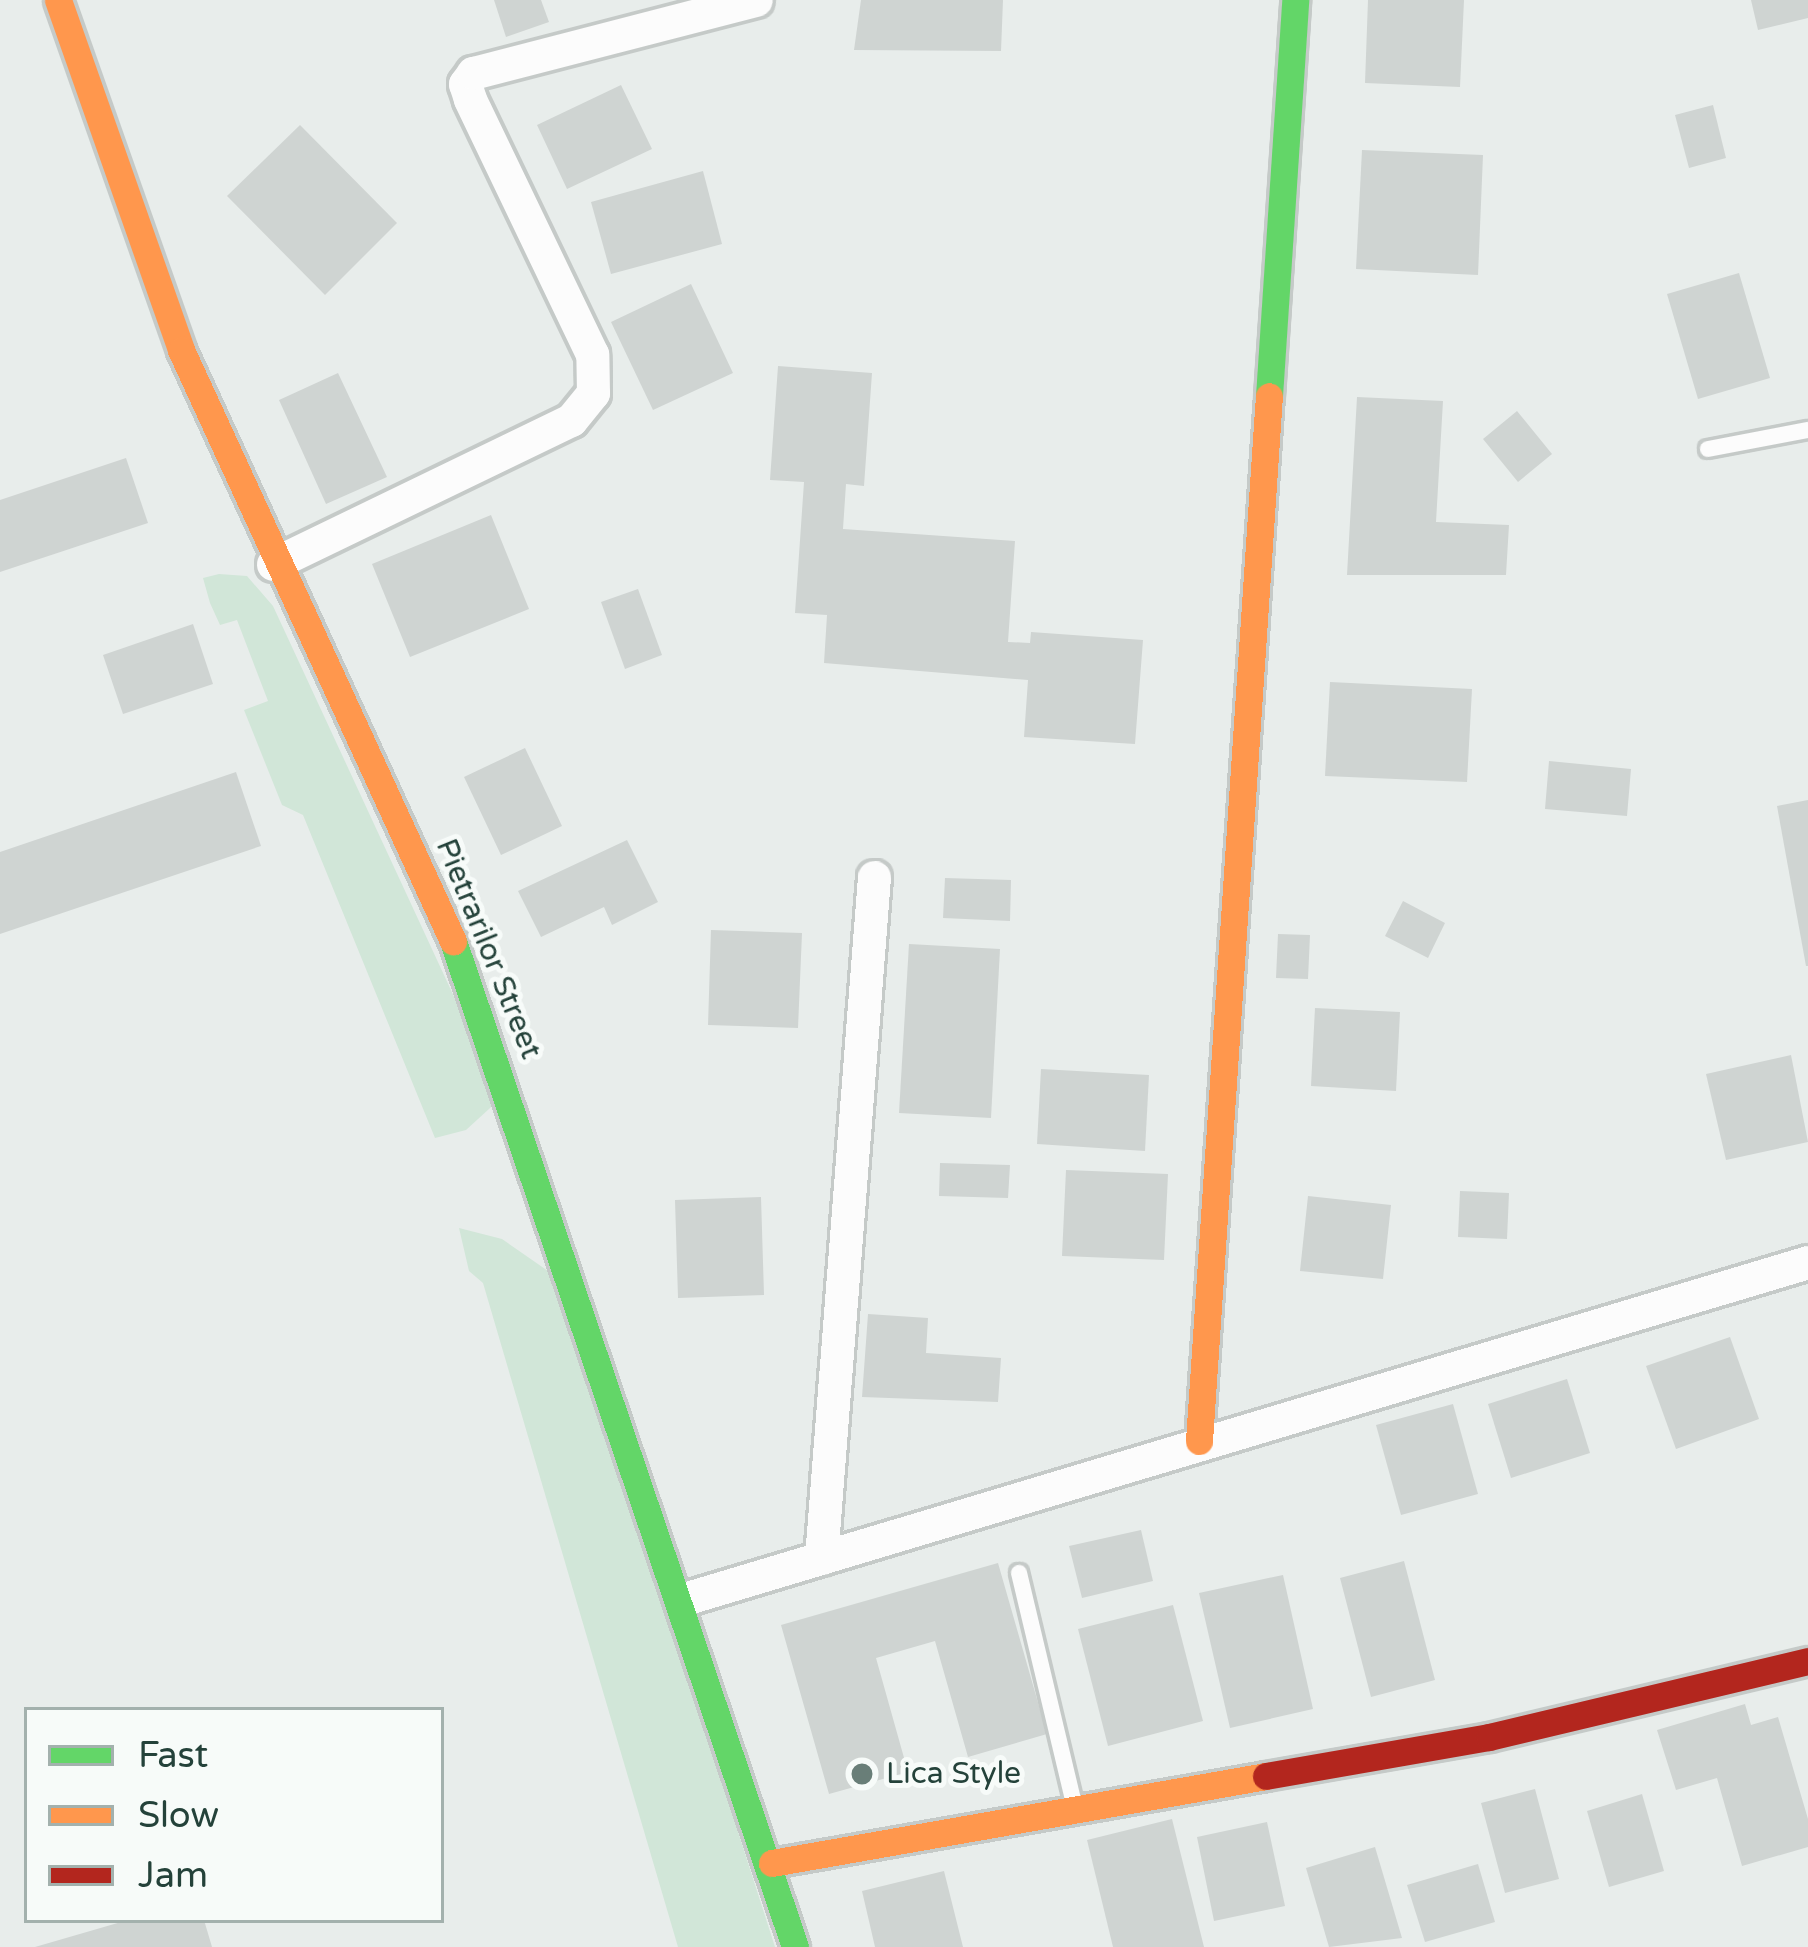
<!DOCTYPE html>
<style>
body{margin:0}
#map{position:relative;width:1808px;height:1947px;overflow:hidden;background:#e8edeb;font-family:"Varela Round",sans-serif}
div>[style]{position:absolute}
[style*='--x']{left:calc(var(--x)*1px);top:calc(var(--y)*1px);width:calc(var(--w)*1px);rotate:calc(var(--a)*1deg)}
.green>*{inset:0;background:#d1e6d8}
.building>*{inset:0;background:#cfd4d2}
.roads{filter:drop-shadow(3px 0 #c5cac8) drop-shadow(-3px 0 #c5cac8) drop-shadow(0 3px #c5cac8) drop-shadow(0 -3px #c5cac8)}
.lane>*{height:16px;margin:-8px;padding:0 8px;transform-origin:8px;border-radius:8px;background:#fcfcfc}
.street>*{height:33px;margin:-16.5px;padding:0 16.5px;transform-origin:16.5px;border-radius:16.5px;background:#fcfcfc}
.fast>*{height:27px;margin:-13.5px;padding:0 13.5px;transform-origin:13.5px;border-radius:13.5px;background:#63d668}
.slow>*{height:27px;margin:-13.5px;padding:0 13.5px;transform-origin:13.5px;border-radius:13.5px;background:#ff974d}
.jam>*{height:27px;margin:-13.5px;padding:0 13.5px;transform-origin:13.5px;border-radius:13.5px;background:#b3261e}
.dots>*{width:33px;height:33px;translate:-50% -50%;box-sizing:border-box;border:6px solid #f7fbf9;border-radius:50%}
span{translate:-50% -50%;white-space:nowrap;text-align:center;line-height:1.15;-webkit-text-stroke:10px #f7fbf9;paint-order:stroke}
.street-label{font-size:30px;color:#24423a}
.poi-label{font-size:30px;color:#24423a}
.left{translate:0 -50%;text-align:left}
.legend{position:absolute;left:24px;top:1707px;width:420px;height:216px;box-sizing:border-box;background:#f7fbf9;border:3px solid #a3b1ad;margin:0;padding:15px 21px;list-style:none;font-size:36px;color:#24423a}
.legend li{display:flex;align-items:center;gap:24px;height:60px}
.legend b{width:60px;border:3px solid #a3b1ad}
</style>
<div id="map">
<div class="green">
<i style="clip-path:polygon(219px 574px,247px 576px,273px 606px,501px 1098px,466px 1130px,435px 1138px,303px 815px,282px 805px,244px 710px,268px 701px,237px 620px,220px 625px,210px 603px,203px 578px)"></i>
<i style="clip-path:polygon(459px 1228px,502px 1239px,561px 1280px,775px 1947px,678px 1947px,483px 1283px,469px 1271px)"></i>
</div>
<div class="building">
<i style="clip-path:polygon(494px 0,541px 0,549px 22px,506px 37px)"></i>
<i style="clip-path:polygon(861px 0,1003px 0,1001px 51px,854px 50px)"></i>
<i style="clip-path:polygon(1368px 0,1464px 0,1460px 87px,1365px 83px)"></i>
<i style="clip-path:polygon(1751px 0,1808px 0,1808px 18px,1758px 30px)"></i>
<i style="clip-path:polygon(621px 85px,652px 149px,567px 189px,537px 125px)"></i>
<i style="clip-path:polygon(1713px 105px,1726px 158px,1689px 168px,1675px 115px)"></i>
<i style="clip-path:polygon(300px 125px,397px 223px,325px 295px,227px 196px)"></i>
<i style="clip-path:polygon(1362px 150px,1483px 155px,1478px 275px,1356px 269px)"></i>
<i style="clip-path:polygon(703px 171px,722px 244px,611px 274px,591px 202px)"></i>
<i style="clip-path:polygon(1739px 273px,1770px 378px,1698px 399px,1667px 294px)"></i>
<i style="clip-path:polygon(691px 284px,733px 373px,653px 410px,611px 322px)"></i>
<i style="clip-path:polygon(778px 366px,872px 373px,864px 486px,846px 484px,843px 529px,1015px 541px,1008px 642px,1030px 643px,1031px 632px,1143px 640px,1135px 744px,1024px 737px,1028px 680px,824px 663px,827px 615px,795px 613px,804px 482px,770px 480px)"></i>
<i style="clip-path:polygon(338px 373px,387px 477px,326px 504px,279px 400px)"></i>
<i style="clip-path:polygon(1357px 397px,1443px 401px,1436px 522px,1509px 525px,1506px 575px,1347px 575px)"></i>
<i style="clip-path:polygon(1517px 411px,1552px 454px,1518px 482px,1483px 439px)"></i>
<i style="clip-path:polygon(126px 458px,148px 523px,0 572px,0 500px)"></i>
<i style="clip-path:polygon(491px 515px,529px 609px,410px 657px,372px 564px)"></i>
<i style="clip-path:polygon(638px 589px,662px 655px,625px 669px,601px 602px)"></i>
<i style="clip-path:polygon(193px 624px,213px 684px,123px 714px,103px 655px)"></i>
<i style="clip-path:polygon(1330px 682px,1472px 689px,1467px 782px,1325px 776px)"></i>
<i style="clip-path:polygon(525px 748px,562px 826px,501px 855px,464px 777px)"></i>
<i style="clip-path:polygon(1549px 761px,1631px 769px,1627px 816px,1545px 809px)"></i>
<i style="clip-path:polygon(236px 772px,261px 846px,0 934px,0 852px)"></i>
<i style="clip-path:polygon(1808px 800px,1808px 966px,1806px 966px,1777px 806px)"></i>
<i style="clip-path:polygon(627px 840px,658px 902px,612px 925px,604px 907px,541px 937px,518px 891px)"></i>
<i style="clip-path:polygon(945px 878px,1011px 880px,1010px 921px,943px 918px)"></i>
<i style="clip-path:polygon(1403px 901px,1445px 923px,1428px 958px,1385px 936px)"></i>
<i style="clip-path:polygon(711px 930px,802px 933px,798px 1028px,708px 1025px)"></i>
<i style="clip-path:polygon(1278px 934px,1310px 935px,1308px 979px,1276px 978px)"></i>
<i style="clip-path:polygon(909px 944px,1000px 949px,991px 1118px,899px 1113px)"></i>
<i style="clip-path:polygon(1315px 1008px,1400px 1012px,1396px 1091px,1311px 1086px)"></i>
<i style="clip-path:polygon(1791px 1055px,1808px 1142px,1726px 1160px,1706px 1074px)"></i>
<i style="clip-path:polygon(1041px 1069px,1149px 1075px,1145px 1151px,1037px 1144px)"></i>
<i style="clip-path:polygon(940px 1163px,1010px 1165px,1008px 1198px,939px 1196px)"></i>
<i style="clip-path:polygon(1066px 1170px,1168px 1174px,1164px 1260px,1062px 1256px)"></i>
<i style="clip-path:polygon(1460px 1191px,1509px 1193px,1507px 1239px,1458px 1237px)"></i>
<i style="clip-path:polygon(1308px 1196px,1391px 1205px,1383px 1279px,1300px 1271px)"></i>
<i style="clip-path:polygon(761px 1197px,764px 1295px,678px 1298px,675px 1200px)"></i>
<i style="clip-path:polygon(868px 1314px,928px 1318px,926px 1353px,1001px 1358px,998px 1402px,862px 1397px)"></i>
<i style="clip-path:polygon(1730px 1337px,1759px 1419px,1676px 1449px,1646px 1366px)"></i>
<i style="clip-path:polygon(1567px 1379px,1590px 1453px,1511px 1478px,1488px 1404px)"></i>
<i style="clip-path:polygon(1453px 1404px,1478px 1494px,1401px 1515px,1376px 1425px)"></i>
<i style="clip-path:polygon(1141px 1530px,1153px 1581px,1082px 1598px,1069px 1546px)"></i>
<i style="clip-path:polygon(1404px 1561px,1435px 1680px,1371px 1697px,1340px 1578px)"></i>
<i style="clip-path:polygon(998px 1563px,1047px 1734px,968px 1757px,935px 1641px,876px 1658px,908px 1772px,829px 1794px,781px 1625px)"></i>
<i style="clip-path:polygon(1283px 1575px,1313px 1709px,1230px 1728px,1199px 1593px)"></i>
<i style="clip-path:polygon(1173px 1605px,1203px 1721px,1108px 1746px,1078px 1629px)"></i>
<i style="clip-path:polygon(1745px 1704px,1751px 1725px,1778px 1717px,1808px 1819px,1808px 1847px,1742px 1866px,1717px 1778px,1676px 1790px,1657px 1730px)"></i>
<i style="clip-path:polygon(1535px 1789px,1559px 1879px,1505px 1893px,1481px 1803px)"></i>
<i style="clip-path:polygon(1642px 1794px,1664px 1871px,1609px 1887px,1587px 1811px)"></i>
<i style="clip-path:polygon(1172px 1819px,1204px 1947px,1113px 1947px,1087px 1840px)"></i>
<i style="clip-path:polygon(1267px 1822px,1285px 1906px,1214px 1921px,1197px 1837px)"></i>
<i style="clip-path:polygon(1375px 1847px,1402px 1938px,1329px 1947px,1306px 1868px)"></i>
<i style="clip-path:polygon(1478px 1864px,1495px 1922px,1425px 1942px,1407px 1885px)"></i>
<i style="clip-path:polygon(944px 1871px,963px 1947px,875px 1947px,862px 1891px)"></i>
<i style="clip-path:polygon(128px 1920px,204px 1920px,212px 1947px,35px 1947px)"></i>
</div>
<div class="roads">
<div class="lane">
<i style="--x:1708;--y:449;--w:102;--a:-10.8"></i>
<i style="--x:1019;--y:1573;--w:242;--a:76.6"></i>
</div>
<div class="street">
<i style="--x:273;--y:564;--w:331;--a:-25.8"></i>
<i style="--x:571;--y:420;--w:35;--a:-51"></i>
<i style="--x:593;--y:393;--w:39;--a:-91"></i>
<i style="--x:592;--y:354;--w:283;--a:-115.6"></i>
<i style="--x:470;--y:99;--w:16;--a:-108"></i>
<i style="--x:465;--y:84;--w:14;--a:-54"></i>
<i style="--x:473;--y:73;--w:292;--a:-14.5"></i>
<i style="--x:821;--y:1558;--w:683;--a:-85.55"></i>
<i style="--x:684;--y:1599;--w:1173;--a:-16.69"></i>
</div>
<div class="fast">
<i style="--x:1269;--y:396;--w:397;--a:-86.2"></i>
<i style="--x:453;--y:941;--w:1063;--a:71.22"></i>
</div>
<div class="slow">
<i style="--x:58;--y:0;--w:371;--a:70.6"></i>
<i style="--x:181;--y:350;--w:651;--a:65.29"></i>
<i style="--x:1199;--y:1441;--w:1047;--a:-86.17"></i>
<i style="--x:772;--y:1863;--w:502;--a:-9.99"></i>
</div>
<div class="jam">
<i style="--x:1266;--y:1776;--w:226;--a:-9.9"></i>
<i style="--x:1489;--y:1737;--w:328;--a:-13.4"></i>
</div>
</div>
<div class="dots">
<i style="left:862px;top:1774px;background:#697e78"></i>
</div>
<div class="street-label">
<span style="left:488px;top:949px;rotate:68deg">Pietrarilor Street</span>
</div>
<div class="poi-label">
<span class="left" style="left:886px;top:1774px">Lica Style</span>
</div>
<ul class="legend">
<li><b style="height:15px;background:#63d668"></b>Fast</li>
<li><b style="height:15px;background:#ff974d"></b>Slow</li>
<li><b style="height:15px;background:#b3261e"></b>Jam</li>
</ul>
</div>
